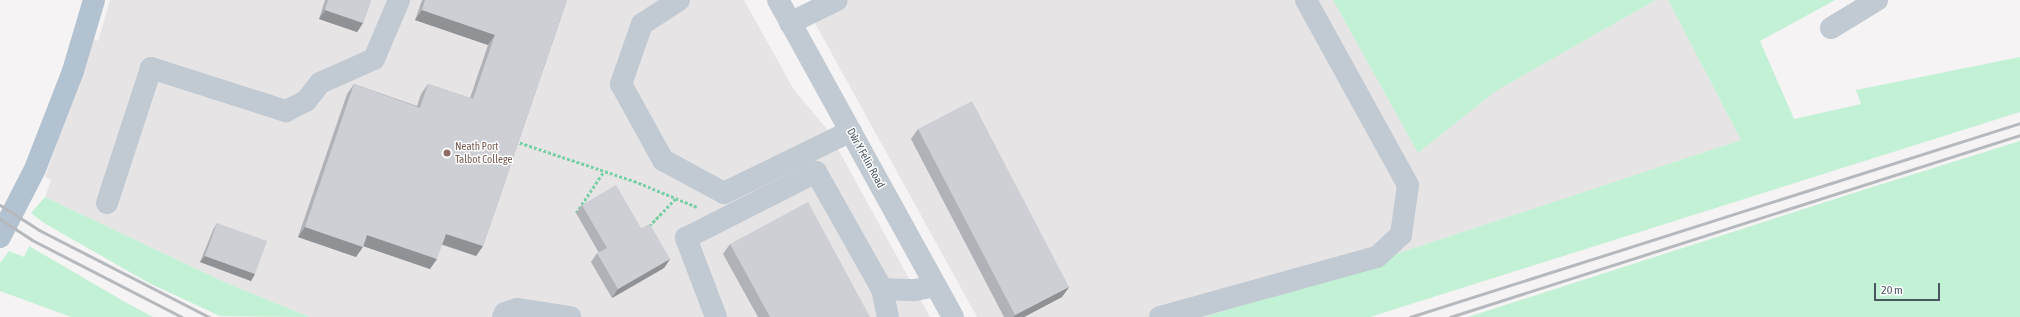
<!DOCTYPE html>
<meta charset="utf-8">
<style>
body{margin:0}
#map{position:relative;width:2020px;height:317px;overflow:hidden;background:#f5f3f3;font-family:"Asap Condensed",sans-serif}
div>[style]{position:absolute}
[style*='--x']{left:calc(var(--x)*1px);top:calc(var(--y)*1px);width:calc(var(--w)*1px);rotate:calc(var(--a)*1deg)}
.education>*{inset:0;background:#e6e4e5}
.green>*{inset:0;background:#c3f1d5}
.path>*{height:2.5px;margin-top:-1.25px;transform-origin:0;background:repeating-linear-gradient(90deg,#7ad0a6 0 3px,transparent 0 5px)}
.minor>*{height:22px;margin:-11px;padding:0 11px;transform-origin:11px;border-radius:11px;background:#c1cad2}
.major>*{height:22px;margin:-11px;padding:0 11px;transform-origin:11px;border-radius:11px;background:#b3c2d1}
.rail>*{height:3px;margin:-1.5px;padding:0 1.5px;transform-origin:1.5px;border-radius:1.5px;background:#b5b8bd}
.wall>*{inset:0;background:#b0b2b7}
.shaded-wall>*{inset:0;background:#909195}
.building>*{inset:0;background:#cdcfd5}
.dots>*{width:11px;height:11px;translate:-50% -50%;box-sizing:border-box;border:2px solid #fff;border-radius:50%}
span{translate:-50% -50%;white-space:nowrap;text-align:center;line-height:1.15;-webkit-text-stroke:3px #fff;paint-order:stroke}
.education-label{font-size:11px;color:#785e54}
.left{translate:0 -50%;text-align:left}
.street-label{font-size:11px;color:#4a5661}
.scale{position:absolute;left:1874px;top:283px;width:66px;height:18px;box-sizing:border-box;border:2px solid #4a5661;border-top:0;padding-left:5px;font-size:12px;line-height:14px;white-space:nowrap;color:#4a5661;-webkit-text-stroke:3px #fff;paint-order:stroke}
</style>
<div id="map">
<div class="education">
<i style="clip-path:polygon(110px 0,744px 0,794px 90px,827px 129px,930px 317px,310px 317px,224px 282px,45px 197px,51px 180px,45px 177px,93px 39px,98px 41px)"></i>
<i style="clip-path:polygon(813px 0,1333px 0,1418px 153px,1496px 91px,1656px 0,1668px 0,1741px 140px,1205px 317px,977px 317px,816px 25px)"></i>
</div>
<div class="green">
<i style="clip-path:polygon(1333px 0,1656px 0,1496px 91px,1418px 153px)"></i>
<i style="clip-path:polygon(1668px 0,1835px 0,1760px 41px,1794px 119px,1861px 104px,1856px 90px,2020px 57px,2020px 112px,1370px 317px,1205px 317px,1741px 140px)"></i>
<i style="clip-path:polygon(2020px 141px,2020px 317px,1468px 317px,1863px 190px)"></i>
<i style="clip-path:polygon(45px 197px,224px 282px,310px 317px,220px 316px,149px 283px,44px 223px,31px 213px)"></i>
<i style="clip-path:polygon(29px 246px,125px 302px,153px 317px,71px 317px,0 291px,0 263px,9px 251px,24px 257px)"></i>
</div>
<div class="path">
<i style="--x:515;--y:141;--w:126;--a:18.6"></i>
<i style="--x:634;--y:181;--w:68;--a:22.4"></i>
<i style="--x:576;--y:213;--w:50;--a:-56.3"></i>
<i style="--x:649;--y:226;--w:39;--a:-46"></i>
</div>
<div class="minor">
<i style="--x:679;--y:0;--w:44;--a:147"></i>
<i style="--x:642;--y:24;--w:64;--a:109.3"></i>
<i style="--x:621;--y:84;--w:87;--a:61.1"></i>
<i style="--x:663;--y:160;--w:69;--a:28.4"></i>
<i style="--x:724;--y:193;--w:141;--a:-26"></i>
<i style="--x:778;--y:0;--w:362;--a:61.1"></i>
<i style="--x:790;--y:23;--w:52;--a:-26.1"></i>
<i style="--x:1831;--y:28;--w:54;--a:-31.3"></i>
<i style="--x:107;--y:203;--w:142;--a:-71.9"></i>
<i style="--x:151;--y:68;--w:142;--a:17.7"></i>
<i style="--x:286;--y:111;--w:22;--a:-27"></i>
<i style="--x:306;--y:101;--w:23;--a:-52"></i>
<i style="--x:320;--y:83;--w:59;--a:-24"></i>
<i style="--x:374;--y:59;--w:64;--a:-67"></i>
<i style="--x:882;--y:289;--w:29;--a:78"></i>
<i style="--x:503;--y:317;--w:4;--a:-63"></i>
<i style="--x:505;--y:313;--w:13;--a:-18"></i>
<i style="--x:517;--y:309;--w:54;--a:8.6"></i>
<i style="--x:716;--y:317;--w:85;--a:-110.8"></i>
<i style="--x:686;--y:238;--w:146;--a:-26.9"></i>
<i style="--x:816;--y:172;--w:134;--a:60.6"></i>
<i style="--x:882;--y:289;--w:33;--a:2"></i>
<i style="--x:915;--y:290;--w:21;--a:-11"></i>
<i style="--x:1160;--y:317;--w:225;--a:-15.5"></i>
<i style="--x:1377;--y:257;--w:33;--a:-43"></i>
<i style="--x:1401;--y:235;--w:50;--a:-82"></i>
<i style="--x:1408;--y:185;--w:211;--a:-118.9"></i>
</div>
<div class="major">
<i style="--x:0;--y:237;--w:76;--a:-62.8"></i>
<i style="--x:35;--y:169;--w:105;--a:-68.8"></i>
<i style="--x:73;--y:71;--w:74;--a:-73.5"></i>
</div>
<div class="rail">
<i style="--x:0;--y:205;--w:46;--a:32.7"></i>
<i style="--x:39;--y:230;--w:191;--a:27.1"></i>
<i style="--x:0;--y:219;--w:38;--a:33"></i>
<i style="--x:32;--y:240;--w:169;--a:27.2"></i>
<i style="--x:1410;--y:317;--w:640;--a:-17.64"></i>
<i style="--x:1450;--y:317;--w:598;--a:-17.71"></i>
</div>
<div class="wall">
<i style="clip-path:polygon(325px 0,371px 0,363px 23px,357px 32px,319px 19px)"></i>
<i style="clip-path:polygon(422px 0,567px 0,483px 246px,476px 256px,442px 245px,430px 269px,363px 246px,356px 257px,298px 237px,347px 94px,354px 84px,417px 106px,421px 94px,428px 84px,470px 98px,488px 45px,415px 20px)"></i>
<i style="clip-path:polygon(918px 129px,1069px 287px,1062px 297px,1024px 317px,1004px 317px,911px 139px)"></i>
<i style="clip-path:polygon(582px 205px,670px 259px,664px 268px,612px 298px,591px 262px,597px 253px,599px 253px,576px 213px)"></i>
<i style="clip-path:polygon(217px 223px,255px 274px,251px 281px,200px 262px,213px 230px)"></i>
<i style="clip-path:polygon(730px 244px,870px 317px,758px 317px,723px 254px)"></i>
</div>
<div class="shaded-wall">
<i style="clip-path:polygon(325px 10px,363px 23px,357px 32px,319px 19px)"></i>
<i style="clip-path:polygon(422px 10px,495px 35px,488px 45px,415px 20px)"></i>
<i style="clip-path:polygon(305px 227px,363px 247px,356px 257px,298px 237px)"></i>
<i style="clip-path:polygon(446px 234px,483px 246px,476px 256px,439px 243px)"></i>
<i style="clip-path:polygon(367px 235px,437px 259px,430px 269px,360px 245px)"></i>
<i style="clip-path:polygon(205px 256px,255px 274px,251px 281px,200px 262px)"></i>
<i style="clip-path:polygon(670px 259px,664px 268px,612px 298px,618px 289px)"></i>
<i style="clip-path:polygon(1069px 287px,1062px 297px,1024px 317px,1014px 317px,1015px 315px)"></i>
</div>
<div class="building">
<i style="clip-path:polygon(328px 0,371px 0,363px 23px,325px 10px)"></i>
<i style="clip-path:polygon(425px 0,567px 0,483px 246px,446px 234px,437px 259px,367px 235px,363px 247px,305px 227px,354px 84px,420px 108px,428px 84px,473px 99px,495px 35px,422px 10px)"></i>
<i style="clip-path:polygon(972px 101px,1069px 287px,1015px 315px,918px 129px)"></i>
<i style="clip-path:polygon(616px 185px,641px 228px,650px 224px,670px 259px,618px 289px,597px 253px,607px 248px,582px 205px)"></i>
<i style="clip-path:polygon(808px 202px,870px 317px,770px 317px,730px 244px)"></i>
<i style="clip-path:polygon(217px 223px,267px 241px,255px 274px,205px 256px)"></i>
</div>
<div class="dots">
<i style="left:447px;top:153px;background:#8d6e63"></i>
</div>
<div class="education-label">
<span class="left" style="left:455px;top:153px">Neath Port<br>Talbot College</span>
</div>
<div class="street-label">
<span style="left:866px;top:158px;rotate:61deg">Dŵr Y Felin Road</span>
</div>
<div class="scale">20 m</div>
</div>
